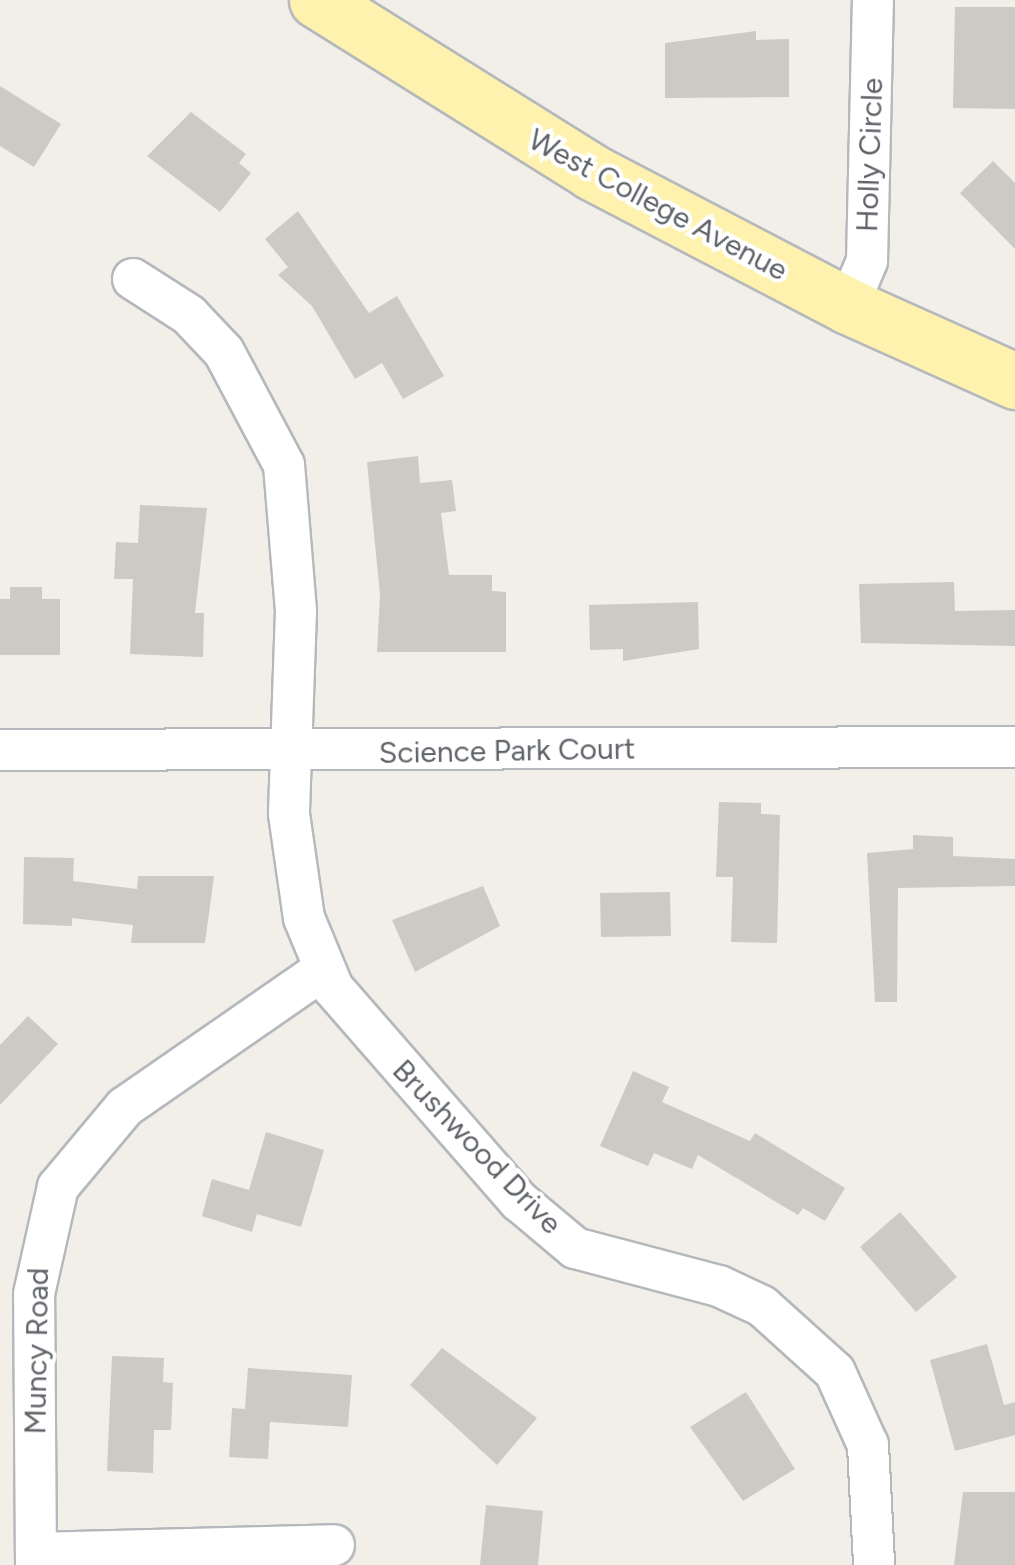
<!DOCTYPE html>
<style>
body{margin:0}
#map{position:relative;width:1015px;height:1565px;overflow:hidden;background:#f1efe8;font-family:Figtree,sans-serif}
div>[style]{position:absolute}
[style*='--x']{left:calc(var(--x)*1px);top:calc(var(--y)*1px);width:calc(var(--w)*1px);rotate:calc(var(--a)*1deg)}
.building>*{inset:0;background:#cccac5}
.roads{filter:drop-shadow(2px 0 #b5b8bc) drop-shadow(-2px 0 #b5b8bc) drop-shadow(0 2px #b5b8bc) drop-shadow(0 -2px #b5b8bc)}
.minor>*{height:40px;margin:-20px;padding:0 20px;transform-origin:20px;border-radius:20px;background:#fff}
.primary>*{height:55px;margin:-27.5px;padding:0 27.5px;transform-origin:27.5px;border-radius:27.5px;background:#fff2af}
span{translate:-50% -50%;white-space:nowrap;text-align:center;line-height:1.15;-webkit-text-stroke:8px #fff;paint-order:stroke}
.street-label{font-size:30px;color:#5f6368}
</style>
<div id="map">
<div class="building">
<i style="clip-path:polygon(955px 7px,1015px 7px,1015px 109px,953px 108px)"></i>
<i style="clip-path:polygon(756px 31px,756px 40px,789px 39px,789px 97px,665px 98px,665px 43px)"></i>
<i style="clip-path:polygon(0 86px,61px 124px,34px 167px,0 146px)"></i>
<i style="clip-path:polygon(191px 112px,246px 154px,239px 163px,251px 173px,220px 212px,147px 156px)"></i>
<i style="clip-path:polygon(993px 161px,1015px 183px,1015px 249px,960px 193px)"></i>
<i style="clip-path:polygon(298px 211px,369px 313px,397px 296px,444px 376px,403px 399px,382px 363px,355px 379px,312px 306px,278px 275px,288px 267px,265px 239px)"></i>
<i style="clip-path:polygon(418px 456px,420px 483px,452px 480px,456px 511px,441px 513px,449px 575px,492px 575px,492px 591px,506px 592px,506px 652px,377px 652px,380px 595px,367px 462px)"></i>
<i style="clip-path:polygon(140px 505px,207px 508px,195px 613px,204px 613px,203px 657px,130px 654px,133px 579px,114px 579px,116px 542px,138px 543px)"></i>
<i style="clip-path:polygon(954px 582px,955px 611px,1015px 610px,1015px 646px,861px 643px,859px 584px)"></i>
<i style="clip-path:polygon(10px 587px,42px 587px,42px 599px,60px 599px,60px 655px,0 655px,0 599px,10px 599px)"></i>
<i style="clip-path:polygon(698px 602px,699px 649px,623px 661px,623px 649px,590px 650px,589px 605px)"></i>
<i style="clip-path:polygon(719px 802px,761px 803px,761px 814px,780px 815px,777px 943px,731px 942px,733px 877px,716px 877px)"></i>
<i style="clip-path:polygon(913px 835px,953px 837px,953px 856px,1015px 859px,1015px 886px,898px 888px,897px 1002px,875px 1002px,867px 853px,913px 849px)"></i>
<i style="clip-path:polygon(24px 857px,74px 858px,73px 881px,137px 889px,138px 876px,214px 876px,205px 943px,131px 943px,133px 925px,72px 918px,72px 926px,23px 924px)"></i>
<i style="clip-path:polygon(483px 886px,500px 926px,415px 972px,392px 920px)"></i>
<i style="clip-path:polygon(670px 892px,671px 936px,601px 937px,600px 893px)"></i>
<i style="clip-path:polygon(28px 1016px,58px 1044px,0 1105px,0 1045px)"></i>
<i style="clip-path:polygon(633px 1071px,669px 1087px,662px 1102px,750px 1141px,755px 1133px,845px 1188px,825px 1221px,803px 1208px,798px 1215px,698px 1155px,692px 1169px,654px 1153px,648px 1166px,600px 1146px)"></i>
<i style="clip-path:polygon(266px 1132px,324px 1150px,301px 1227px,257px 1214px,252px 1232px,202px 1216px,212px 1179px,249px 1190px)"></i>
<i style="clip-path:polygon(900px 1212px,957px 1277px,916px 1312px,860px 1247px)"></i>
<i style="clip-path:polygon(987px 1344px,1004px 1405px,1015px 1402px,1015px 1435px,955px 1451px,930px 1360px)"></i>
<i style="clip-path:polygon(442px 1348px,537px 1418px,497px 1465px,410px 1385px)"></i>
<i style="clip-path:polygon(112px 1356px,164px 1358px,163px 1382px,173px 1383px,171px 1430px,154px 1430px,153px 1473px,107px 1471px)"></i>
<i style="clip-path:polygon(248px 1368px,352px 1375px,348px 1427px,270px 1422px,268px 1459px,229px 1457px,232px 1408px,245px 1409px)"></i>
<i style="clip-path:polygon(746px 1392px,795px 1469px,743px 1501px,690px 1427px)"></i>
<i style="clip-path:polygon(963px 1492px,1015px 1492px,1015px 1565px,954px 1565px)"></i>
<i style="clip-path:polygon(486px 1505px,543px 1511px,538px 1565px,480px 1565px)"></i>
</div>
<div class="roads">
<div class="minor">
<i style="--x:133;--y:279;--w:67;--a:32.7"></i>
<i style="--x:189;--y:315;--w:51;--a:46.6"></i>
<i style="--x:224;--y:352;--w:128;--a:62"></i>
<i style="--x:284;--y:465;--w:146;--a:85.3"></i>
<i style="--x:296;--y:611;--w:203;--a:92"></i>
<i style="--x:289;--y:814;--w:105;--a:81.8"></i>
<i style="--x:304;--y:918;--w:76;--a:67.5"></i>
<i style="--x:333;--y:988;--w:283;--a:48.9"></i>
<i style="--x:519;--y:1201;--w:73;--a:40"></i>
<i style="--x:575;--y:1248;--w:149;--a:14.8"></i>
<i style="--x:719;--y:1286;--w:47;--a:24.9"></i>
<i style="--x:762;--y:1306;--w:98;--a:42.1"></i>
<i style="--x:835;--y:1372;--w:80;--a:65.7"></i>
<i style="--x:868;--y:1445;--w:120;--a:87.1"></i>
<i style="--x:848;--y:306;--w:49;--a:-67.1"></i>
<i style="--x:867;--y:261;--w:261;--a:-88.7"></i>
<i style="--x:0;--y:750;--w:1015;--a:-0.17"></i>
<i style="--x:36;--y:1553;--w:298;--a:-1.5"></i>
<i style="--x:36;--y:1565;--w:271;--a:-90.4"></i>
<i style="--x:34;--y:1294;--w:110;--a:-77.4"></i>
<i style="--x:58;--y:1187;--w:104;--a:-50.1"></i>
<i style="--x:125;--y:1107;--w:242;--a:-34.7"></i>
</div>
<div class="primary">
<i style="--x:317;--y:0;--w:324;--a:32"></i>
<i style="--x:592;--y:172;--w:289;--a:27.6"></i>
<i style="--x:848;--y:306;--w:183;--a:24.2"></i>
</div>
</div>
<div class="street-label">
<span style="left:870px;top:155px;rotate:-88deg">Holly Circle</span>
<span style="left:658px;top:205px;rotate:28deg">West College Avenue</span>
<span style="left:507px;top:751px;rotate:-1deg">Science Park Court</span>
<span style="left:477px;top:1147px;rotate:46deg">Brushwood Drive</span>
<span style="left:37px;top:1351px;rotate:-89deg">Muncy Road</span>
</div>
</div>
